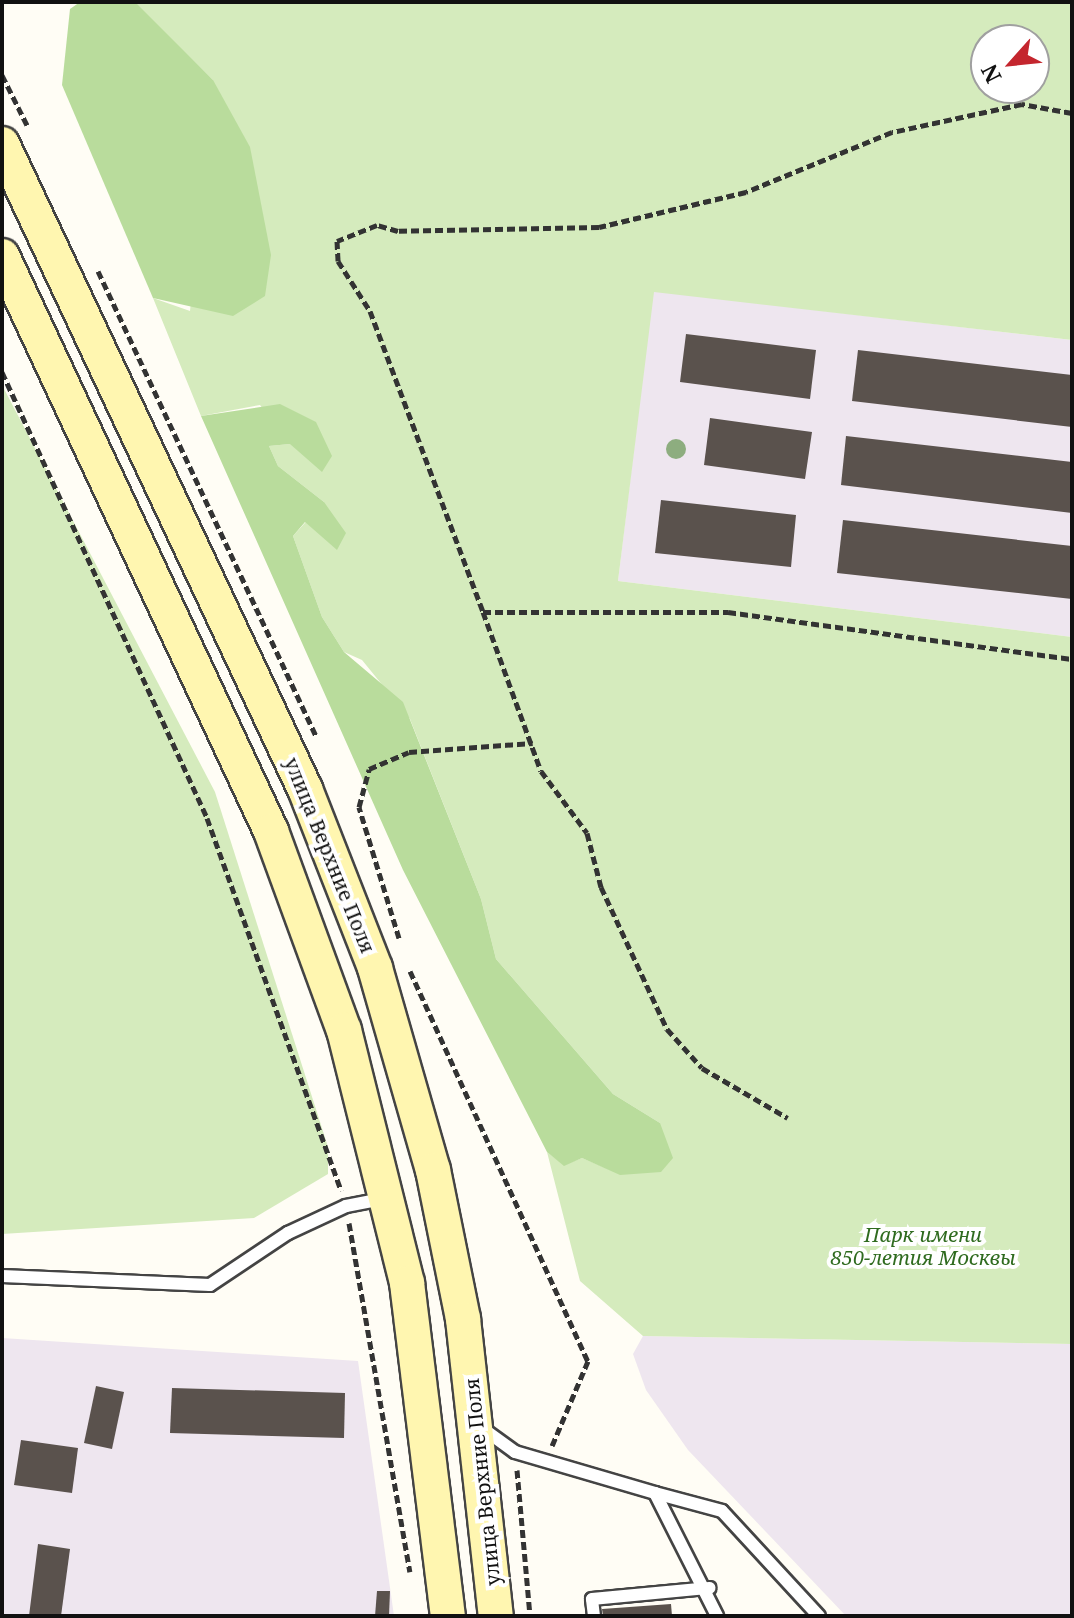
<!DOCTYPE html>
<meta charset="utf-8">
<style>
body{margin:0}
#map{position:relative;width:1074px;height:1618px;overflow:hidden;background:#fffdf5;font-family:"Noto Serif",serif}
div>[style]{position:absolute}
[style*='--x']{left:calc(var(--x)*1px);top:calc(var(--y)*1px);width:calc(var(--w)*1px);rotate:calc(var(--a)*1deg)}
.industrial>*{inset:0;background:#eee6ef}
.green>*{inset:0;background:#d5ebbd}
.forest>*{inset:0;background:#b9dc9c}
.building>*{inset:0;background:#5a524d}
.path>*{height:5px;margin-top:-2.5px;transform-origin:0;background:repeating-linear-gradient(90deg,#333 0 8px,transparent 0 12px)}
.roads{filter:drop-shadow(2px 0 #444) drop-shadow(-2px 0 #444) drop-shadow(0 2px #444) drop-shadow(0 -2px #444)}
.lane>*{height:12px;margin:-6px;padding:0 6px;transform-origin:6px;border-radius:6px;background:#fff}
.secondary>*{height:34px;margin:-17px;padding:0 17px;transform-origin:17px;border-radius:17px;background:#fff6b0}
.trees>*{width:20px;height:20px;margin:-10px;border-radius:50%;background:#8dad7f}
span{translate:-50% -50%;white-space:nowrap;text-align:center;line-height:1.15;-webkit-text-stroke:8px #fff;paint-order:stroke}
.street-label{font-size:20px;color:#111}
.park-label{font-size:20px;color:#2f6b1f;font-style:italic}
.frame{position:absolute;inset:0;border:4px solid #111;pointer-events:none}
.north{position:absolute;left:970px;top:24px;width:80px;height:80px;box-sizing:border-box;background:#fff;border:2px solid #a0a0a0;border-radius:50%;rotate:243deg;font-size:22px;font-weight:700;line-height:32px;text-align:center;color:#111}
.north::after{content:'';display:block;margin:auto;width:28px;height:36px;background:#c4262e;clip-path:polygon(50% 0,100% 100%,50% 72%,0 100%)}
</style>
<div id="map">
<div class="industrial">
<i style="clip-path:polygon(653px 291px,1072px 340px,1072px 637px,618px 581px)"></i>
<i style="clip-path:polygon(643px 1336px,1072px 1344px,1072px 1616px,846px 1616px,688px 1450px,646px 1390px,633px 1354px)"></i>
<i style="clip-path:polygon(2px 1338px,358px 1361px,394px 1616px,2px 1616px)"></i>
</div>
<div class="green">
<i style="clip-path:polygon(evenodd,133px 2px,1072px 2px,1072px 340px,654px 292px,618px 581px,1072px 637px,1072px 1344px,643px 1336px,580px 1281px,547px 1152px,564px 1165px,582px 1158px,620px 1174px,660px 1123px,613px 1094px,496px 959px,481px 899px,410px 719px,362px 660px,344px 652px,322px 617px,293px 536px,324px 502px,278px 466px,269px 446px,290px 444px,260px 405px,201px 416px,153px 298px,190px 311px,213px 80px,133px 2px,986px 40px,1034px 40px,1034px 88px,986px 88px,986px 40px)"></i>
<i style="clip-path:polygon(2px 385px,215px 792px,328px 1147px,328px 1174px,254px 1218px,2px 1234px)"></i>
</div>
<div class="forest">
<i style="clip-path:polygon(80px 2px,136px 3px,213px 80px,250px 147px,271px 255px,265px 296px,233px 316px,153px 298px,62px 85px,70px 9px)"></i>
<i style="clip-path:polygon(280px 404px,316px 422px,332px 456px,322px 472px,290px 444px,269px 446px,278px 466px,324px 502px,346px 533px,337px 550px,305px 522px,293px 536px,322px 617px,344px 652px,403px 702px,481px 899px,496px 959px,613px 1094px,660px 1123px,673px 1158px,661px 1172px,620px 1175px,582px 1158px,564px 1166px,547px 1152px,403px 870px,201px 416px)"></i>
</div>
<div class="building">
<i style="clip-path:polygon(686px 334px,816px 350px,810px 399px,680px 382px)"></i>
<i style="clip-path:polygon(858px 350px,1072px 375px,1072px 427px,852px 401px)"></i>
<i style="clip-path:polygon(710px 418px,812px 432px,805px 479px,704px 465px)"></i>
<i style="clip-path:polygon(846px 436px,1072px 462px,1072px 513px,841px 485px)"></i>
<i style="clip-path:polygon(661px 500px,796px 515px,791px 567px,655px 553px)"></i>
<i style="clip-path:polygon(843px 520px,1072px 546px,1072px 599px,837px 573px)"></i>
<i style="clip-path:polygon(96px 1386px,124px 1392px,112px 1449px,84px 1443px)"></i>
<i style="clip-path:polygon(172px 1388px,345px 1393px,344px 1438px,170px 1433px)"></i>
<i style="clip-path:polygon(21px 1440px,78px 1448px,72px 1493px,14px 1485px)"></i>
<i style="clip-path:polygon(38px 1544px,70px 1549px,61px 1616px,29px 1616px)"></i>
<i style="clip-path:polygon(377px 1591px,390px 1591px,389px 1616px,375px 1616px)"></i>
<i style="clip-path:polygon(671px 1604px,672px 1616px,603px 1616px,602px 1609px)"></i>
</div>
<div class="path">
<i style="--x:2;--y:75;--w:56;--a:63.4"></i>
<i style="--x:1072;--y:113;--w:51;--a:-169.8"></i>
<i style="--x:1022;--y:104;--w:133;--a:167.8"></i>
<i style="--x:892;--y:132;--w:158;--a:157.7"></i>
<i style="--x:746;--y:192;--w:151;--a:166.6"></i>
<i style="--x:599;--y:227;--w:201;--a:178.9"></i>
<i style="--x:398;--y:231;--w:22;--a:-164"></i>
<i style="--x:377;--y:225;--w:43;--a:158.2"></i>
<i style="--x:337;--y:241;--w:20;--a:87"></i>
<i style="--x:338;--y:261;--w:59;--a:57.4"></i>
<i style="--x:370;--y:311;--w:322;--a:69.4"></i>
<i style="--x:483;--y:612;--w:245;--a:0"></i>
<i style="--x:728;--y:612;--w:347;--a:7.8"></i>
<i style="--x:98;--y:271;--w:514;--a:64.88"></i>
<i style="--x:2;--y:372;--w:491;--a:65.3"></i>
<i style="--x:207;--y:818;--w:396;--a:70.2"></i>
<i style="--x:483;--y:612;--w:169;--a:70"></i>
<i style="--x:541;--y:771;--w:77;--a:53.4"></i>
<i style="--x:587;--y:833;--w:56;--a:75.5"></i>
<i style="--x:601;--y:887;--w:157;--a:65.1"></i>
<i style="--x:667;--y:1029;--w:52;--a:48.1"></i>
<i style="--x:702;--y:1068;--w:99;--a:30.2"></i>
<i style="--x:399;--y:938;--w:137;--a:-107"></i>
<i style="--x:359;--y:807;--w:39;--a:-75"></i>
<i style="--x:369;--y:769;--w:43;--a:-23"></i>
<i style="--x:409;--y:752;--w:124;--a:-4.2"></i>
<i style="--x:410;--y:971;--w:429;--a:65.5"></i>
<i style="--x:588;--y:1361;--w:92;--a:113"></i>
<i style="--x:349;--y:1223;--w:354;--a:80.1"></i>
<i style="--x:517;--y:1470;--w:147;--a:84.9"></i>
</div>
<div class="roads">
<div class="lane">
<i style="--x:2;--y:1276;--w:208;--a:2.5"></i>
<i style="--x:210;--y:1285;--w:94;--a:-33.7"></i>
<i style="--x:288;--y:1233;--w:64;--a:-25"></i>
<i style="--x:346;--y:1206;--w:38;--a:-11"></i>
<i style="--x:482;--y:1428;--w:41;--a:36"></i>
<i style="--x:515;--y:1452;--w:146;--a:16.3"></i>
<i style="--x:655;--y:1493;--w:138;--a:63.2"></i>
<i style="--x:655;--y:1493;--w:69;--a:15"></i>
<i style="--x:722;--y:1511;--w:143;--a:47.3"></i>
<i style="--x:594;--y:1616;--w:17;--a:-97"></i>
<i style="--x:592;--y:1599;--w:118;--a:-5.4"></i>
</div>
<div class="secondary">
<i style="--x:2;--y:144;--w:713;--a:64.84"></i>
<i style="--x:305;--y:789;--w:192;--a:68.6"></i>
<i style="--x:375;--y:968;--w:210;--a:74"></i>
<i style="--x:433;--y:1170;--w:152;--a:78.6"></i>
<i style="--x:463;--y:1319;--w:299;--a:83.7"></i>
<i style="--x:2;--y:256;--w:635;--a:64.93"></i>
<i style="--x:271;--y:831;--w:212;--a:69.9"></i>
<i style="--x:344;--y:1030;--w:261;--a:76"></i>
<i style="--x:407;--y:1283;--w:336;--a:83"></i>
</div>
</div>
<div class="trees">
<i style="left:676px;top:449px"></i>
</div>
<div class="street-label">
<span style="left:330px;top:855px;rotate:68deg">улица Верхние Поля</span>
<span style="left:482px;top:1482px;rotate:-96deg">улица Верхние Поля</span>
</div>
<div class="park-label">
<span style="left:923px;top:1246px">Парк имени<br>850-летия Москвы</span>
</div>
<div class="frame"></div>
<div class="north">N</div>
</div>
